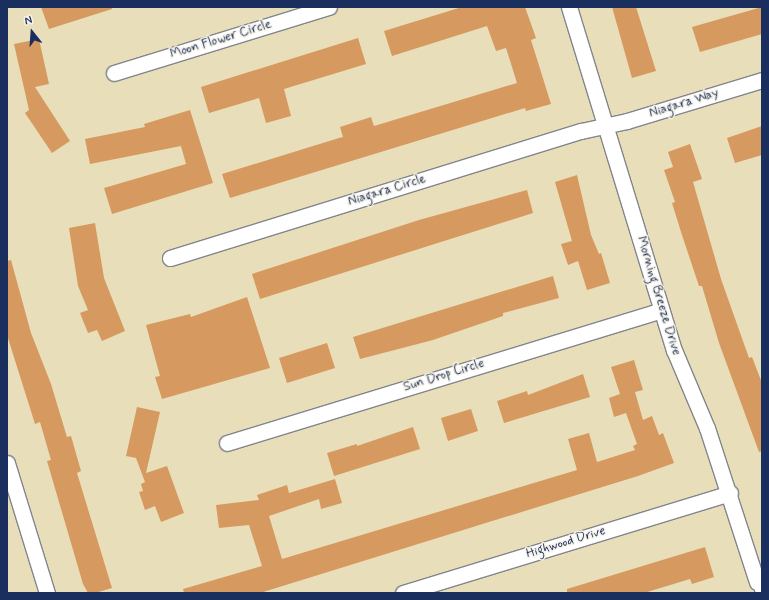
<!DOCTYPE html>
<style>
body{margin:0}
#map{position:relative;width:769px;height:600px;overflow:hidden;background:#e9deba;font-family:Mynerve,sans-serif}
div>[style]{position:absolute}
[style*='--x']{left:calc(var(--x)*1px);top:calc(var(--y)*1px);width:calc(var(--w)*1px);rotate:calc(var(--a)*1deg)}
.building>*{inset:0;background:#d6995f}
.roads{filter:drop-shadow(1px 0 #82868c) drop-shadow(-1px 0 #82868c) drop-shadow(0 1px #82868c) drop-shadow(0 -1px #82868c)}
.lane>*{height:8px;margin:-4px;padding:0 4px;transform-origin:4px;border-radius:4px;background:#fff}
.street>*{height:15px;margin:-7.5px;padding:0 7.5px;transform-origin:7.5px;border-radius:7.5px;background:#fff}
span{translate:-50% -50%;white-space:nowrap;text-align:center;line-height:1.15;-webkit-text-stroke:3px #f7f3e8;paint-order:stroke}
.street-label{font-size:13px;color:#1b2f5e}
.frame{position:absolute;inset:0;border:8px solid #1b2f5e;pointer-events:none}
.north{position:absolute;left:12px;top:12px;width:40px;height:40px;-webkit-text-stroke:3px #f7f3e8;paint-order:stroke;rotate:343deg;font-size:11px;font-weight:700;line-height:16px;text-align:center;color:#1b2f5e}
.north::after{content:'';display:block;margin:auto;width:14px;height:18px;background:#1b2f5e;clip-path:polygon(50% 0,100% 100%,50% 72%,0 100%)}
</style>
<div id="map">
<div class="building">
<i style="clip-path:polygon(41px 7px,112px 7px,112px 9px,49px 29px)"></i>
<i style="clip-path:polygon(462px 7px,525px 7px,536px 38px,531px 40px,551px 104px,526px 111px,525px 108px,230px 198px,222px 174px,339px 138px,343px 137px,340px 127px,371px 117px,374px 126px,517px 83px,506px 48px,496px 51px,487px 26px,392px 56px,384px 31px)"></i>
<i style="clip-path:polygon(612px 7px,636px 7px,656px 71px,632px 78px)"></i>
<i style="clip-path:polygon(762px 7px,762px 34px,700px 52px,692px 27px)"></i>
<i style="clip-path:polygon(358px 38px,366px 64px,284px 89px,291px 116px,266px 123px,259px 98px,209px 113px,201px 87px)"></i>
<i style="clip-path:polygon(39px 39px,49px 84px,35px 87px,70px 141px,52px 153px,25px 113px,29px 110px,14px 44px)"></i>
<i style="clip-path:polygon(190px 110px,213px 183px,112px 214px,104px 188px,186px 164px,181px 146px,90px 164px,85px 139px,145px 127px,144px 124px)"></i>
<i style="clip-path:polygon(762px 126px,762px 155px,735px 163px,727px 138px)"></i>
<i style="clip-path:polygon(690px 144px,702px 179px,693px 182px,721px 279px,749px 358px,752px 357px,762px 383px,762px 451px,759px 452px,719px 343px,702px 286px,699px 286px,682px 235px,672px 203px,675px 202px,664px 170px,673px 167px,668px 152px)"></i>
<i style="clip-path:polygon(577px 175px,591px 235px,599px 254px,601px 253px,610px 283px,587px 290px,578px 261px,568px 265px,561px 244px,572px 241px,555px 182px)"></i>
<i style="clip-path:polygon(527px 190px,533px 213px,260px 299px,252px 274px,419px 220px)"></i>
<i style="clip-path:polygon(95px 223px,104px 278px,125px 331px,102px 341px,97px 330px,88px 333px,80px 313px,88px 310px,78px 286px,69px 228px)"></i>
<i style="clip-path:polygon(11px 260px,31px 333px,51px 384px,67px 437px,71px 436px,81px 471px,77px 473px,112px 588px,95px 593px,88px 593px,83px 584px,47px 461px,51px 460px,40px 422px,35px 424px,7px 335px,7px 261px)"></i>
<i style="clip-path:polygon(553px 276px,559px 298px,503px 313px,503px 316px,433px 340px,360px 359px,353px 337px)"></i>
<i style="clip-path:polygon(247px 297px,270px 368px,162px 399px,155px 377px,160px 376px,146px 325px,190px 314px,191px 317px)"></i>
<i style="clip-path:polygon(327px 343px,335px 368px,287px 383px,279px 358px)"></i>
<i style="clip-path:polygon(634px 360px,643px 390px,635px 392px,643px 420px,652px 416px,659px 435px,663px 433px,674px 463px,638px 476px,260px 593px,184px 593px,183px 589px,262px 566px,249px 525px,219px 528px,216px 505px,259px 500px,257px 495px,287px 485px,289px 493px,335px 479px,342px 503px,321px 509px,319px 499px,269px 516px,282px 559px,577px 470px,568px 439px,589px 433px,597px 462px,635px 450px,633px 446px,637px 444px,626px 413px,614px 417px,609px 398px,620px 394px,611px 367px)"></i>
<i style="clip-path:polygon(583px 374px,590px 397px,504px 423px,497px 401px,527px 391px,528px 395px)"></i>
<i style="clip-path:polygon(137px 407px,160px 412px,146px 473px,167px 466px,184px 513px,161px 522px,155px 506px,145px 510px,139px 492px,143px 491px,141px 484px,145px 482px,136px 458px,126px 456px)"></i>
<i style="clip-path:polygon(471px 409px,478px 431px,448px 441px,441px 418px)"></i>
<i style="clip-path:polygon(413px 427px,420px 449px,334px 476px,327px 453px,357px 444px,357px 446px)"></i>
<i style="clip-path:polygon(705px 547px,714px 577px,692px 584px,690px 579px,644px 593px,567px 593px,567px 589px)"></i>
</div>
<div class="roads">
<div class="lane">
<i style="--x:757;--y:582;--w:11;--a:75"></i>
</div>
<div class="street">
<i style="--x:569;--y:7;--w:359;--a:73"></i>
<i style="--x:674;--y:350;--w:85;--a:67.1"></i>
<i style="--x:707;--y:428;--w:162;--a:72"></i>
<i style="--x:114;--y:73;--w:225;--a:-17.1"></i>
<i style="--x:170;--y:258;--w:430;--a:-17.2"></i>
<i style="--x:581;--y:131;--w:47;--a:-12.3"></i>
<i style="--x:627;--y:121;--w:141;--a:-16.9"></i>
<i style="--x:227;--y:443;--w:454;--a:-17"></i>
<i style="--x:7;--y:463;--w:136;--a:72.9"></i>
<i style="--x:403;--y:593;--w:342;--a:-17"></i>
</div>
</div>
<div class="street-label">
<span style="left:221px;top:40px;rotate:-17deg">Moon Flower Circle</span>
<span style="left:684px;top:104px;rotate:-17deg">Niagara Way</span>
<span style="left:387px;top:191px;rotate:-17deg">Niagara Circle</span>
<span style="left:658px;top:296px;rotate:73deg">Morning Breeze Drive</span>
<span style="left:444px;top:376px;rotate:-17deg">Sun Drop Circle</span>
<span style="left:566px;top:543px;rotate:-17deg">Highwood Drive</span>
</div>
<div class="frame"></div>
<div class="north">N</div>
</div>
